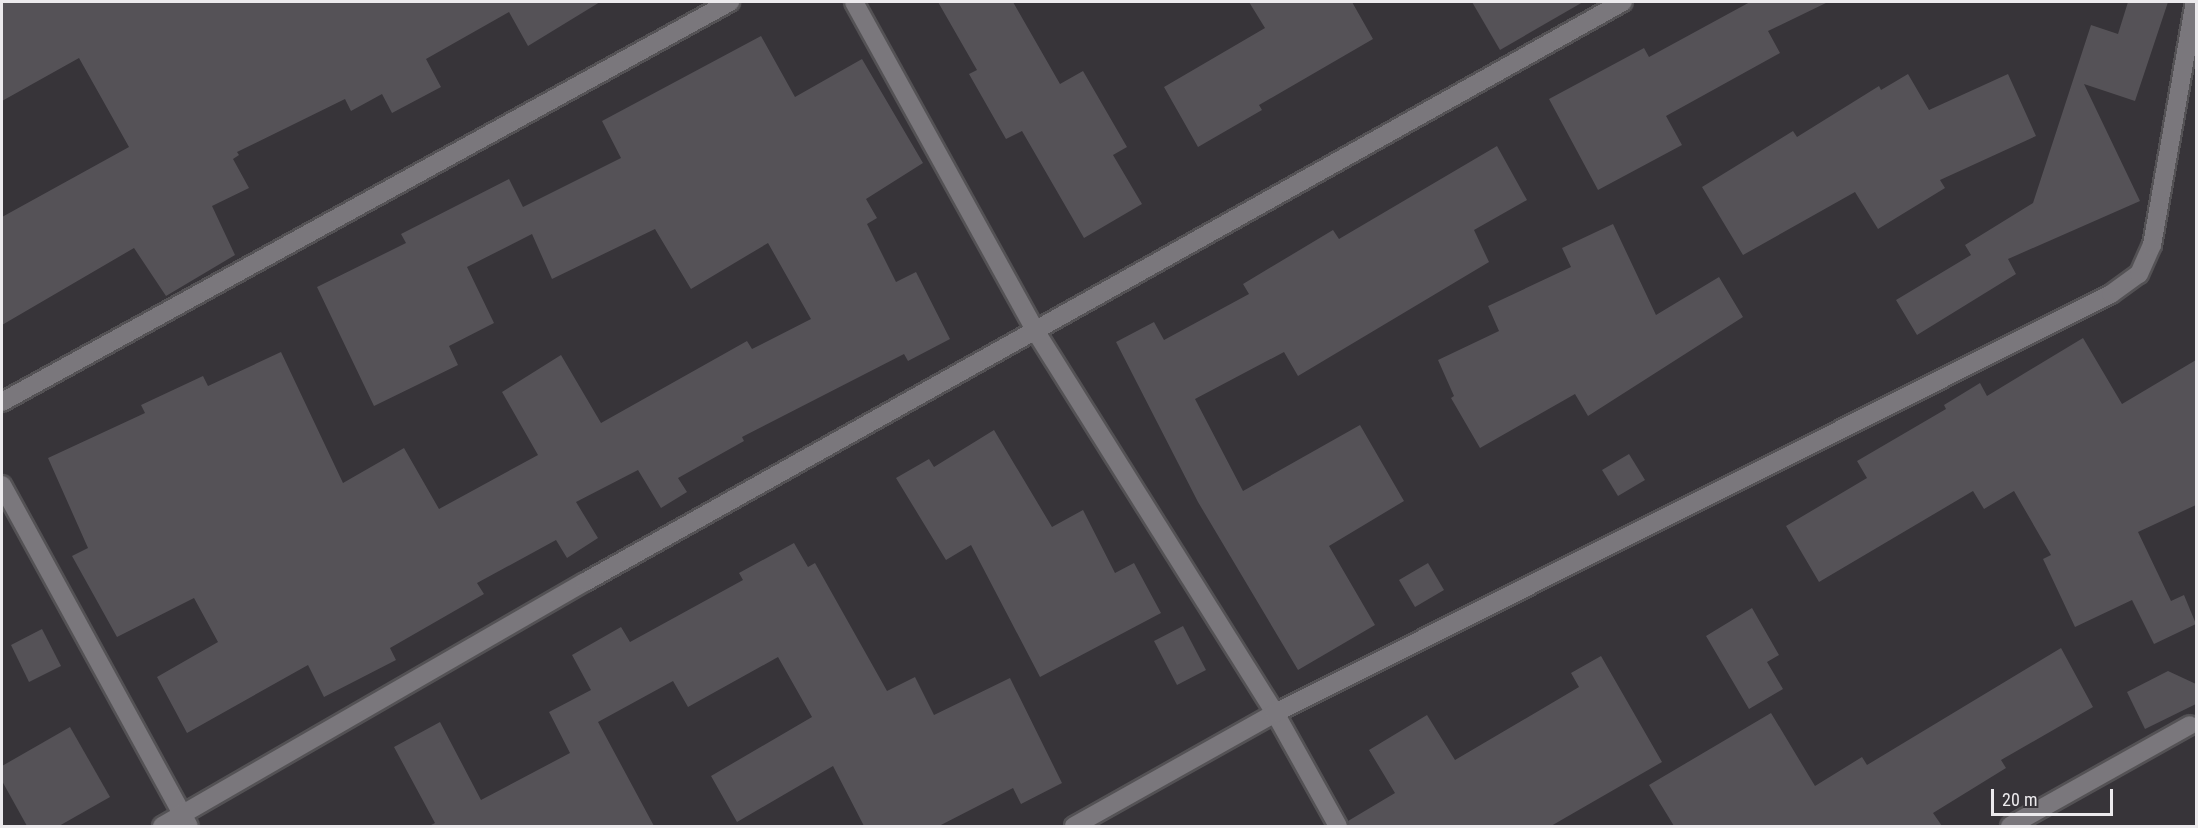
<!DOCTYPE html>
<style>
body{margin:0}
#map{position:relative;width:2198px;height:828px;overflow:hidden;background:#373439;font-family:"Roboto Condensed",sans-serif}
div>[style]{position:absolute}
[style*='--x']{left:calc(var(--x)*1px);top:calc(var(--y)*1px);width:calc(var(--w)*1px);rotate:calc(var(--a)*1deg)}
.building>*{inset:0;background:#555257}
.roads{filter:drop-shadow(2px 0 #545255) drop-shadow(-2px 0 #545255) drop-shadow(0 2px #545255) drop-shadow(0 -2px #545255)}
.minor>*{height:18px;margin:-9px;padding:0 9px;transform-origin:9px;border-radius:9px;background:#7a777c}
span{translate:-50% -50%;white-space:nowrap;text-align:center;line-height:1.15;-webkit-text-stroke:5px #373439;paint-order:stroke}
.frame{position:absolute;inset:0;border:3px solid #eceaed;pointer-events:none}
.scale{position:absolute;left:1991px;top:789px;width:122px;height:27px;box-sizing:border-box;border:3px solid #eceaed;border-top:0;padding-left:8px;font-size:18px;line-height:21px;white-space:nowrap;color:#eceaed;-webkit-text-stroke:4px #373439;paint-order:stroke}
</style>
<div id="map">
<div class="building">
<i style="clip-path:polygon(2px 2px,600px 2px,528px 46px,509px 12px,426px 59px,441px 87px,392px 113px,382px 94px,351px 111px,345px 99px,237px 152px,239px 155px,233px 159px,249px 188px,212px 206px,235px 255px,166px 296px,134px 248px,2px 325px,2px 217px,129px 147px,79px 58px,2px 101px)"></i>
<i style="clip-path:polygon(938px 2px,1013px 2px,1060px 84px,1083px 71px,1127px 147px,1113px 155px,1142px 204px,1084px 238px,1022px 131px,1006px 139px,969px 74px,977px 70px)"></i>
<i style="clip-path:polygon(1249px 2px,1352px 2px,1373px 39px,1259px 105px,1262px 110px,1198px 147px,1164px 87px,1265px 28px)"></i>
<i style="clip-path:polygon(1472px 2px,1583px 2px,1500px 50px)"></i>
<i style="clip-path:polygon(1750px 2px,1828px 2px,1768px 31px,1780px 53px,1666px 116px,1682px 145px,1598px 190px,1549px 99px,1644px 48px,1649px 57px)"></i>
<i style="clip-path:polygon(2128px 2px,2168px 2px,2135px 101px,2084px 84px,2140px 201px,2008px 259px,2016px 274px,1917px 335px,1896px 300px,1971px 255px,1965px 245px,2033px 203px,2091px 25px,2118px 34px)"></i>
<i style="clip-path:polygon(761px 36px,795px 97px,862px 59px,923px 163px,866px 199px,877px 218px,867px 224px,896px 282px,916px 272px,950px 339px,908px 361px,904px 354px,742px 437px,744px 441px,678px 478px,687px 492px,661px 508px,638px 470px,576px 502px,598px 538px,567px 558px,556px 540px,477px 583px,484px 594px,390px 648px,396px 660px,324px 697px,308px 665px,187px 733px,157px 677px,218px 642px,194px 598px,117px 637px,72px 556px,88px 548px,48px 458px,145px 413px,141px 405px,203px 376px,208px 386px,281px 352px,343px 483px,404px 448px,439px 509px,538px 455px,502px 392px,561px 355px,601px 423px,747px 341px,752px 349px,811px 319px,768px 243px,691px 289px,655px 229px,552px 279px,532px 234px,467px 267px,494px 323px,449px 346px,458px 365px,374px 406px,317px 287px,406px 243px,401px 234px,509px 179px,523px 207px,621px 158px,602px 121px)"></i>
<i style="clip-path:polygon(1908px 74px,1929px 110px,2008px 74px,2036px 136px,1940px 180px,1945px 188px,1878px 229px,1855px 192px,1743px 255px,1702px 187px,1793px 131px,1797px 137px,1879px 86px,1881px 90px)"></i>
<i style="clip-path:polygon(1497px 146px,1527px 200px,1474px 230px,1489px 262px,1298px 376px,1284px 352px,1195px 399px,1243px 491px,1360px 425px,1404px 501px,1329px 546px,1375px 625px,1298px 670px,1198px 502px,1116px 342px,1154px 322px,1164px 340px,1249px 294px,1243px 284px,1333px 230px,1339px 239px)"></i>
<i style="clip-path:polygon(1613px 224px,1656px 315px,1719px 277px,1743px 317px,1588px 416px,1575px 394px,1480px 448px,1451px 398px,1454px 396px,1438px 360px,1499px 331px,1488px 306px,1571px 267px,1562px 248px)"></i>
<i style="clip-path:polygon(2083px 338px,2122px 404px,2196px 360px,2196px 505px,2138px 532px,2171px 601px,2184px 595px,2196px 624px,2154px 644px,2132px 600px,2075px 627px,2043px 559px,2051px 555px,2014px 491px,1984px 509px,1973px 491px,1819px 582px,1786px 526px,1867px 478px,1857px 461px,1946px 409px,1944px 405px,1980px 383px,1987px 396px)"></i>
<i style="clip-path:polygon(994px 430px,1052px 527px,1083px 510px,1115px 573px,1134px 563px,1161px 613px,1040px 677px,971px 545px,946px 560px,896px 478px,929px 459px,934px 467px)"></i>
<i style="clip-path:polygon(1629px 454px,1645px 480px,1618px 496px,1602px 470px)"></i>
<i style="clip-path:polygon(794px 543px,808px 567px,815px 563px,887px 691px,915px 677px,934px 715px,1010px 678px,1062px 783px,1021px 804px,1013px 788px,939px 826px,864px 826px,833px 766px,737px 822px,711px 776px,812px 717px,778px 657px,688px 707px,673px 681px,598px 722px,654px 826px,429px 826px,435px 823px,394px 747px,440px 722px,481px 800px,570px 753px,549px 712px,591px 690px,572px 655px,621px 627px,630px 642px,743px 580px,739px 573px)"></i>
<i style="clip-path:polygon(1428px 563px,1444px 590px,1415px 607px,1399px 580px)"></i>
<i style="clip-path:polygon(1752px 608px,1779px 655px,1767px 662px,1783px 689px,1749px 709px,1706px 636px)"></i>
<i style="clip-path:polygon(1183px 626px,1206px 670px,1177px 685px,1154px 641px)"></i>
<i style="clip-path:polygon(42px 629px,61px 666px,29px 682px,11px 645px)"></i>
<i style="clip-path:polygon(2061px 648px,2093px 707px,2001px 760px,2006px 768px,1933px 813px,1942px 826px,1674px 826px,1649px 785px,1771px 713px,1815px 786px,1862px 757px,1867px 765px)"></i>
<i style="clip-path:polygon(1601px 656px,1662px 762px,1551px 826px,1349px 826px,1348px 821px,1395px 793px,1369px 750px,1427px 715px,1455px 760px,1579px 687px,1571px 673px)"></i>
<i style="clip-path:polygon(2168px 671px,2196px 684px,2196px 704px,2145px 729px,2127px 692px)"></i>
<i style="clip-path:polygon(70px 727px,110px 797px,59px 826px,27px 826px,2px 781px,2px 766px)"></i>
</div>
<div class="roads">
<div class="minor">
<i style="--x:854;--y:2;--w:377;--a:61.1"></i>
<i style="--x:1036;--y:332;--w:450;--a:57.9"></i>
<i style="--x:1275;--y:713;--w:129;--a:60.9"></i>
<i style="--x:2;--y:402;--w:831;--a:-28.79"></i>
<i style="--x:2;--y:485;--w:389;--a:61.3"></i>
<i style="--x:162;--y:826;--w:488;--a:-30"></i>
<i style="--x:585;--y:582;--w:1189;--a:-29.2"></i>
<i style="--x:1074;--y:826;--w:231;--a:-29.3"></i>
<i style="--x:1275;--y:713;--w:935;--a:-26.62"></i>
<i style="--x:2111;--y:294;--w:34;--a:-36"></i>
<i style="--x:2139;--y:274;--w:32;--a:-66"></i>
<i style="--x:2152;--y:245;--w:247;--a:-80"></i>
<i style="--x:2010;--y:826;--w:206;--a:-29.3"></i>
</div>
</div>
<div class="frame"></div>
<div class="scale">20 m</div>
</div>
